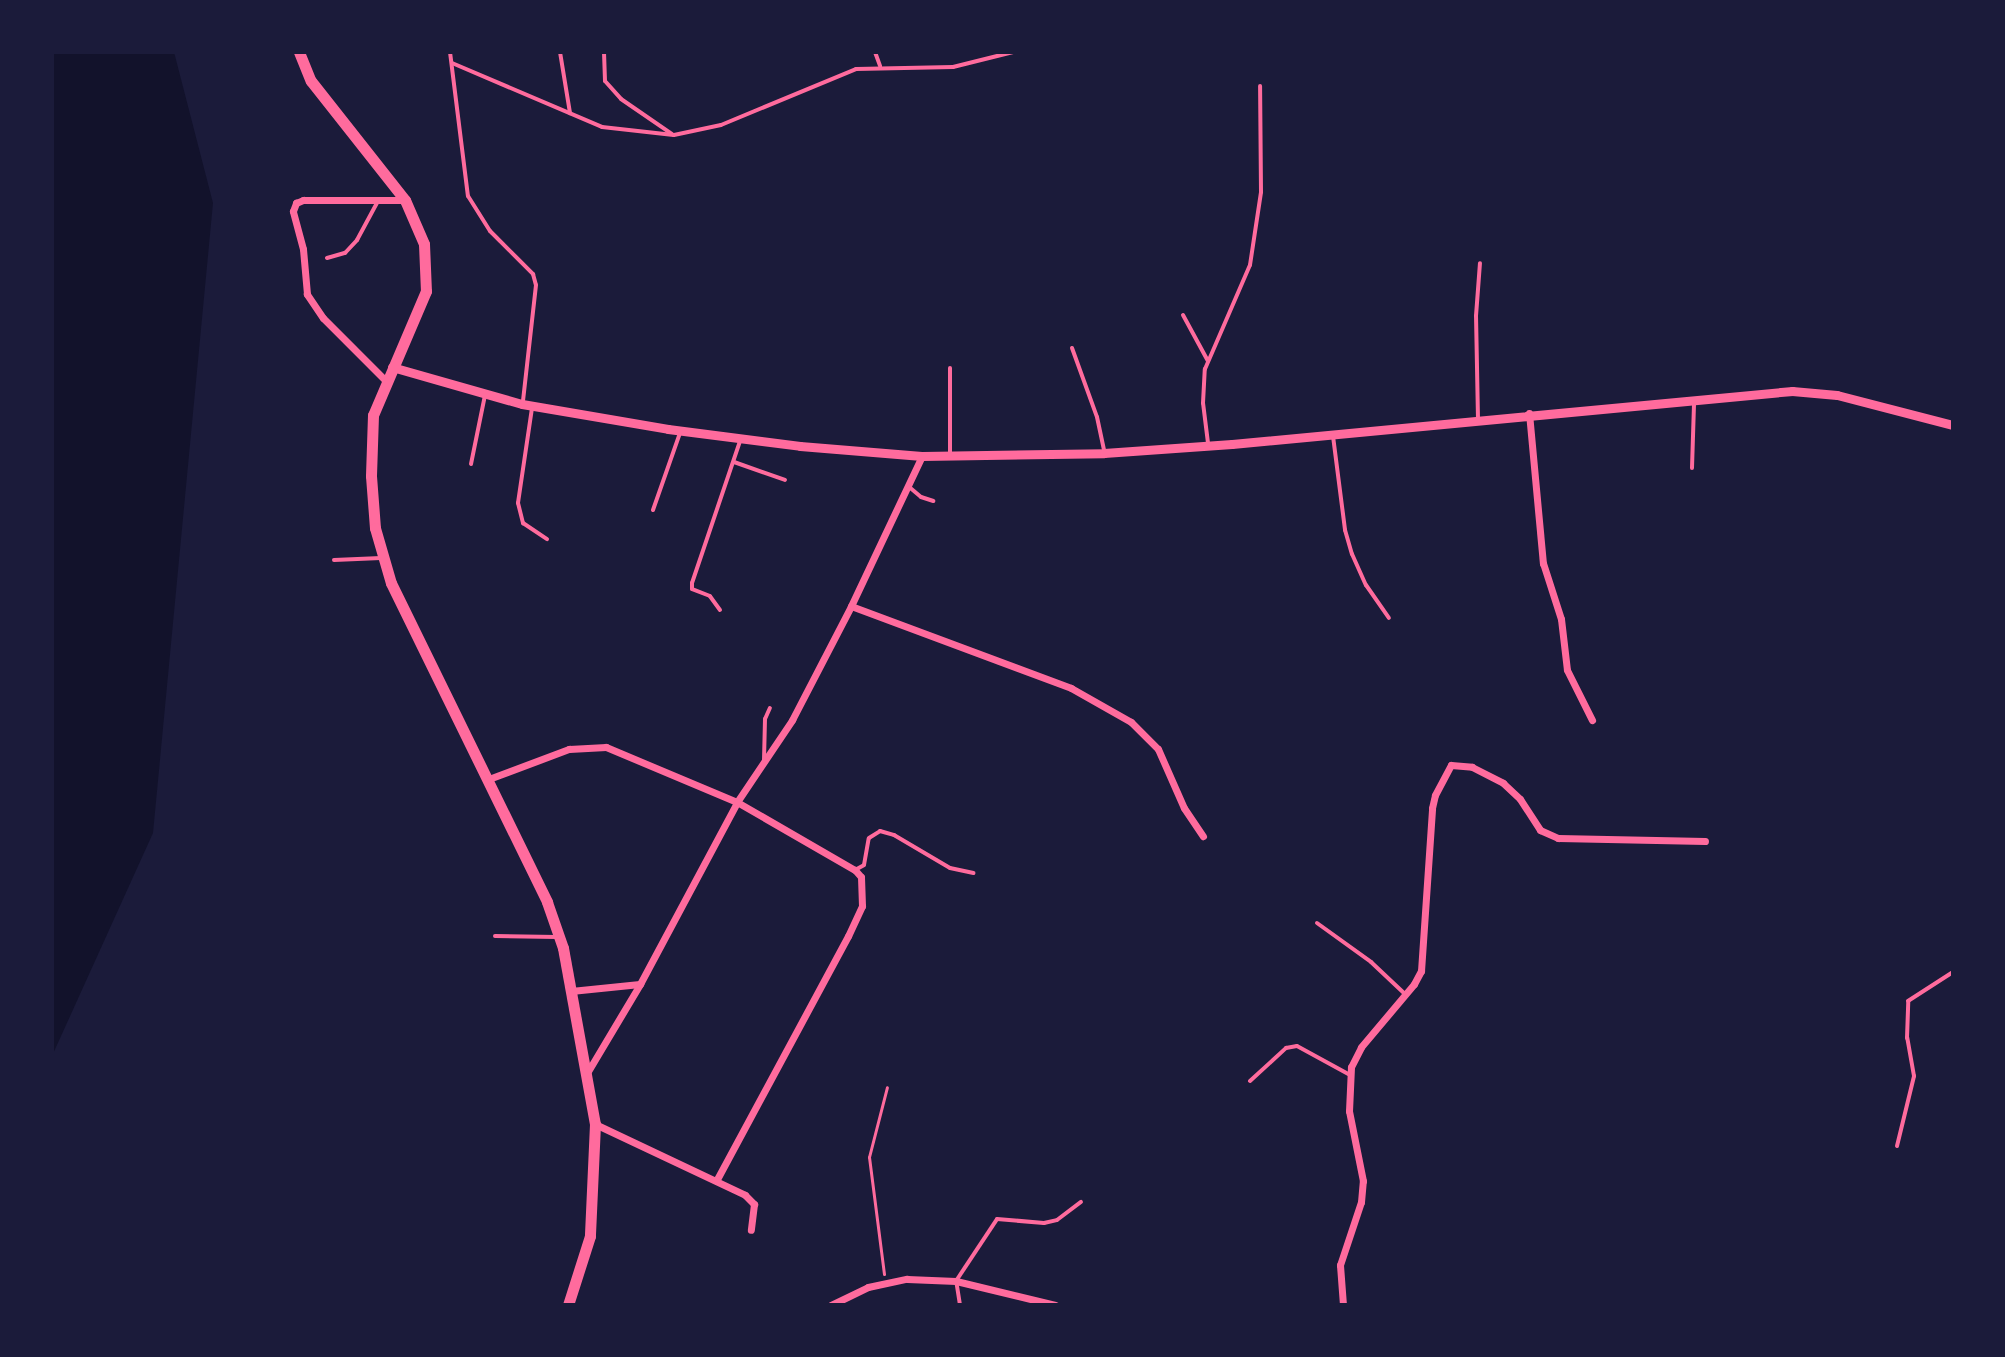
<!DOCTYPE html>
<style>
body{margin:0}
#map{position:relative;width:2005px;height:1357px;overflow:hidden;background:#1b1b3a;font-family:"Work Sans",sans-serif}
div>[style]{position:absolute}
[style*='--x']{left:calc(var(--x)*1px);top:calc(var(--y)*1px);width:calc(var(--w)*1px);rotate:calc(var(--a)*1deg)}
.water>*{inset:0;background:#12122b}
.path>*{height:3px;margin:-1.5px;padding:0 1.5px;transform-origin:1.5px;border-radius:1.5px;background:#ff6b9d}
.service>*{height:4px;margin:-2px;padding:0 2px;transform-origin:2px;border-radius:2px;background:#ff6b9d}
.minor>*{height:7px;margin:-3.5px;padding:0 3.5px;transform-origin:3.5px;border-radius:3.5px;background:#ff6b9d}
.tertiary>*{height:9px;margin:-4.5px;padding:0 4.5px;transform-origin:4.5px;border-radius:4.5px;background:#ff6b9d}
.primary>*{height:11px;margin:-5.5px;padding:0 5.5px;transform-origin:5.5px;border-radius:5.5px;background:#ff6b9d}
span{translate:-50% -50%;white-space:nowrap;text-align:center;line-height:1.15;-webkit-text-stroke:8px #1b1b3a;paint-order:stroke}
.frame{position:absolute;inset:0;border:54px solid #1b1b3a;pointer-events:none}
</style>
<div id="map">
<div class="water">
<i style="clip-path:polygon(52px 52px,174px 52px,213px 203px,153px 833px,52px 1056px)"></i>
</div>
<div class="path">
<i style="--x:884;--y:1274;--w:118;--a:-97.3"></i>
<i style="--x:869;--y:1157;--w:72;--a:-75.6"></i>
</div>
<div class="service">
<i style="--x:450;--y:52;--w:145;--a:82.9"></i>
<i style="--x:468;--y:196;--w:41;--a:57.8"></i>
<i style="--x:490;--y:231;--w:61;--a:45"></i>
<i style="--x:533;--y:274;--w:11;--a:75"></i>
<i style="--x:536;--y:285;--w:117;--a:96.4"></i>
<i style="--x:560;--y:52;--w:62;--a:80.7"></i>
<i style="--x:604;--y:52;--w:29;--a:88"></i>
<i style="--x:605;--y:81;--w:24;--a:48"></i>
<i style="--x:621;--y:99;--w:62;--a:34.5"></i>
<i style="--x:875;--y:52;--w:15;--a:70"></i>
<i style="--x:452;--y:63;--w:163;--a:23.1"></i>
<i style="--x:602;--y:127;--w:72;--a:6.3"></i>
<i style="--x:674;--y:135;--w:48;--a:-12"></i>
<i style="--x:721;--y:125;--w:146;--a:-22.5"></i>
<i style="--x:856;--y:69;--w:97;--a:-1.2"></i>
<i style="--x:953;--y:67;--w:62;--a:-14"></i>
<i style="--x:327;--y:258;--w:19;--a:-16"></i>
<i style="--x:345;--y:253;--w:18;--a:-47"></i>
<i style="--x:357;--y:240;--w:44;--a:-61.7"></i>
<i style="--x:1183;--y:315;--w:52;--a:61.5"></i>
<i style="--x:1072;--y:348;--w:73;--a:70.1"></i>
<i style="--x:1097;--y:417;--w:34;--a:78"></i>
<i style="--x:950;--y:368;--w:86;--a:90"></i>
<i style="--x:532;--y:408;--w:96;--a:98.4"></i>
<i style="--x:518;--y:503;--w:21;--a:76"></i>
<i style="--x:523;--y:523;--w:29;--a:34"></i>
<i style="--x:1478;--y:419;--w:103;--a:-91.1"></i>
<i style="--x:1476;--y:316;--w:53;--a:-85.7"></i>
<i style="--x:1333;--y:436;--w:95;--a:82.7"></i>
<i style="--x:1345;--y:530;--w:25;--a:74"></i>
<i style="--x:1352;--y:554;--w:34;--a:66"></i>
<i style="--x:1366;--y:585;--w:40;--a:55.1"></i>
<i style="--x:1208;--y:443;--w:40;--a:-97.1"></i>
<i style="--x:1203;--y:403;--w:34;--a:-87"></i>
<i style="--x:1205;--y:369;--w:113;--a:-66.6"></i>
<i style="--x:1250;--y:265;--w:74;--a:-81.4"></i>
<i style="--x:1261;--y:192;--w:106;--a:-90.5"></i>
<i style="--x:734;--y:462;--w:54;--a:19.4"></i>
<i style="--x:471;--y:464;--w:70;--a:-78.5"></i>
<i style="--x:1692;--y:468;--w:65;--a:-88.2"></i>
<i style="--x:908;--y:486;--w:17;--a:40"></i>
<i style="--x:921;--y:497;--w:13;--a:18"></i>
<i style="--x:653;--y:510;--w:82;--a:-70.7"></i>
<i style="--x:334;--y:560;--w:47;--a:-2.4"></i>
<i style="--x:720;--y:610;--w:17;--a:-126"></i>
<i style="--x:710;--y:596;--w:19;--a:-159"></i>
<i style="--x:692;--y:589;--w:6;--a:-90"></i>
<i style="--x:692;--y:583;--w:150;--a:-71.3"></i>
<i style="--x:764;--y:760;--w:41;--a:-88.6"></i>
<i style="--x:765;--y:719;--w:12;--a:-66"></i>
<i style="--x:855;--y:870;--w:10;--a:-29"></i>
<i style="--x:864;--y:865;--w:27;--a:-80"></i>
<i style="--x:869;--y:838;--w:13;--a:-32"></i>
<i style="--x:880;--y:831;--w:15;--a:16"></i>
<i style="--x:894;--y:835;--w:65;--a:30.5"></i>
<i style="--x:950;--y:868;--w:24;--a:12"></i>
<i style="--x:1317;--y:923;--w:67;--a:35.8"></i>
<i style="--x:1371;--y:962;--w:47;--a:43.3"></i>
<i style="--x:495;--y:936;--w:62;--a:0.9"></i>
<i style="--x:1250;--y:1081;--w:49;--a:-42.5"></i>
<i style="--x:1286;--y:1048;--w:11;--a:-10"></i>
<i style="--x:1297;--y:1046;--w:60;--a:28.7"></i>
<i style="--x:1897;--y:1146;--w:72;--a:-76.3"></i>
<i style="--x:1914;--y:1076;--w:39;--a:-100"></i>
<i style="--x:1907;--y:1038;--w:37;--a:-88"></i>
<i style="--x:1908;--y:1001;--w:54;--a:-32.8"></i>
<i style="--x:960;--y:1305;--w:24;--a:-99"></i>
<i style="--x:956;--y:1281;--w:74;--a:-56.5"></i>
<i style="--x:997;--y:1219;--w:47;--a:4.9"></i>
<i style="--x:1044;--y:1223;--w:13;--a:-13"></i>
<i style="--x:1057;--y:1220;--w:30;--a:-37"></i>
</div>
<div class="minor">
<i style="--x:386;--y:381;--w:89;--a:-135"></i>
<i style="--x:323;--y:318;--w:29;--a:-124"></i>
<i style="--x:307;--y:294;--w:45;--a:-95.1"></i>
<i style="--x:303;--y:249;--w:39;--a:-105"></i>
<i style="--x:293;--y:211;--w:9;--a:-69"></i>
<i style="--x:296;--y:203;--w:8;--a:-23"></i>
<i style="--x:303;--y:200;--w:102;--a:0"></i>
<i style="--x:1529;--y:413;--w:151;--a:84.7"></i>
<i style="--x:1543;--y:563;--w:59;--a:72.2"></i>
<i style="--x:1561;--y:619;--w:51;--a:83.3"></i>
<i style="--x:1567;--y:670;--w:56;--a:63.4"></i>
<i style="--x:851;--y:606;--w:235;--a:20.4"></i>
<i style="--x:1071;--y:688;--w:69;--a:29.5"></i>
<i style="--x:1131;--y:722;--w:38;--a:45"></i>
<i style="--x:1158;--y:749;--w:64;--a:66.2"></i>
<i style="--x:1184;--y:808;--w:34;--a:56"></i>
<i style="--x:486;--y:780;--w:89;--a:-20.5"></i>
<i style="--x:569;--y:749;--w:37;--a:-3"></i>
<i style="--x:606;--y:747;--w:142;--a:22.8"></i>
<i style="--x:737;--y:802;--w:136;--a:30"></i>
<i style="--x:855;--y:870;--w:9;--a:49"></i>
<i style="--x:861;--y:877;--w:29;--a:88"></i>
<i style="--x:862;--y:906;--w:33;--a:115"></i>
<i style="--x:848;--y:936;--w:278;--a:118.3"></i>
<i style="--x:571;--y:991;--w:69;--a:-5.8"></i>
<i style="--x:587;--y:1073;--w:104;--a:-59.2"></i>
<i style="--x:640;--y:984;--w:206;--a:-61.9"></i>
<i style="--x:737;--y:802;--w:99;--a:-56.1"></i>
<i style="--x:792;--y:720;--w:128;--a:-62.6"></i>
<i style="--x:851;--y:606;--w:166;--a:-64.7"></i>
<i style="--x:595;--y:1124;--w:166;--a:25.3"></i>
<i style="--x:745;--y:1195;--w:13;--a:45"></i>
<i style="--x:754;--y:1204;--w:26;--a:97"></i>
<i style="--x:831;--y:1305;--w:41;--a:-25.9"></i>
<i style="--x:868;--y:1287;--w:40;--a:-12"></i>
<i style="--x:907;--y:1279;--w:49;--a:2.3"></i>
<i style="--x:956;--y:1281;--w:102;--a:13.6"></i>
<i style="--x:1343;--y:1305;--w:40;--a:-94.3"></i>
<i style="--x:1340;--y:1265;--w:66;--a:-71.6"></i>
<i style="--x:1361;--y:1202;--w:21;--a:-85"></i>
<i style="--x:1363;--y:1181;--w:71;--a:-101.3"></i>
<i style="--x:1349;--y:1111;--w:44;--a:-87.4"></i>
<i style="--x:1351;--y:1067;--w:22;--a:-63"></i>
<i style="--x:1361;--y:1047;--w:82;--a:-49.9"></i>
<i style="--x:1414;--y:984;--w:15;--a:-62"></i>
<i style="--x:1421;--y:971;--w:163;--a:-86.1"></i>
<i style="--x:1432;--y:808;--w:13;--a:-77"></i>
<i style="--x:1435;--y:795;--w:34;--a:-62"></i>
<i style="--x:1451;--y:765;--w:21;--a:5"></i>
<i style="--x:1472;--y:767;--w:35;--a:27"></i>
<i style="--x:1503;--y:783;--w:23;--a:43"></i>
<i style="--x:1520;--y:799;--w:37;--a:57"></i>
<i style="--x:1540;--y:830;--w:20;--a:24"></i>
<i style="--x:1558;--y:838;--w:147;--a:1.2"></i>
</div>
<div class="tertiary">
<i style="--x:392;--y:367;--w:135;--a:15.9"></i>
<i style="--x:522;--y:404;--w:148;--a:9.7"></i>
<i style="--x:668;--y:429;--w:133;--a:7.3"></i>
<i style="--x:800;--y:446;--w:122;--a:4.7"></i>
<i style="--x:922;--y:456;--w:182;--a:-0.9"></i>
<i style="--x:1104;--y:453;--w:128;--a:-4"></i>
<i style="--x:1232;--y:444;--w:563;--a:-5.41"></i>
<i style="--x:1792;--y:391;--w:45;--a:5.1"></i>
<i style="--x:1837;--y:395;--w:120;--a:14.5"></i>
</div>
<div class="primary">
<i style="--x:299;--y:52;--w:31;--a:68"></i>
<i style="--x:311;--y:81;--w:152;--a:51.7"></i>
<i style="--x:405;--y:200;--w:48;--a:66.6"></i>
<i style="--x:424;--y:244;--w:47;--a:87.6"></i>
<i style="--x:426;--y:291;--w:135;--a:113.1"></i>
<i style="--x:373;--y:415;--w:61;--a:91.9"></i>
<i style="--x:371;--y:476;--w:52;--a:85.6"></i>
<i style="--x:375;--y:528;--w:57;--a:73.8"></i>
<i style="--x:391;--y:583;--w:355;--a:63.9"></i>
<i style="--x:547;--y:902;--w:49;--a:70.8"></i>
<i style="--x:563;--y:948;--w:179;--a:79.7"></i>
<i style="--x:595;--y:1124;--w:112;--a:92.6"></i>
<i style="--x:590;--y:1236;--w:72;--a:107.7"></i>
</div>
<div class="frame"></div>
</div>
